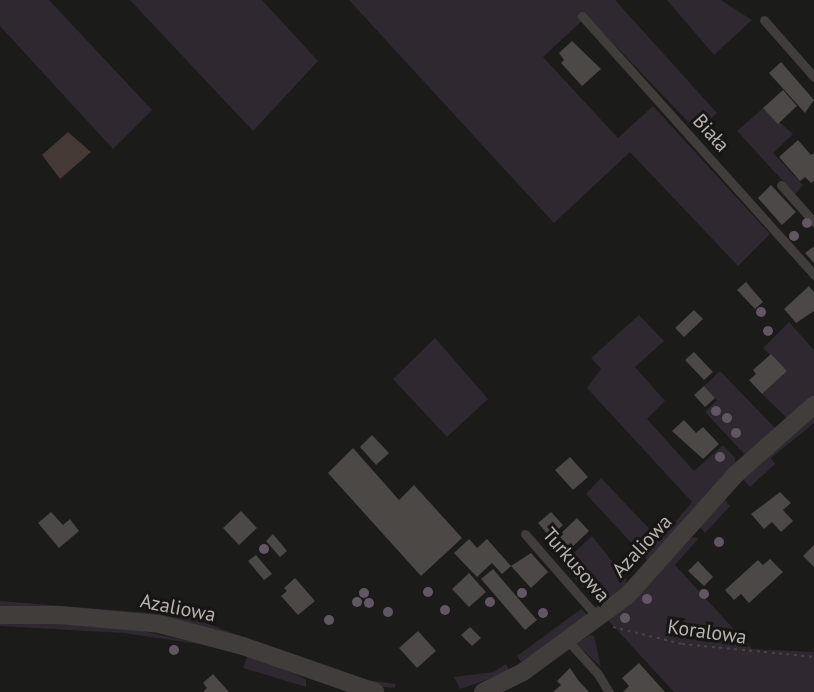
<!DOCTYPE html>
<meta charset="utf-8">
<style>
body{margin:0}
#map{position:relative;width:814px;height:692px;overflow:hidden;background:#1b1b19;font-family:"PT Sans",sans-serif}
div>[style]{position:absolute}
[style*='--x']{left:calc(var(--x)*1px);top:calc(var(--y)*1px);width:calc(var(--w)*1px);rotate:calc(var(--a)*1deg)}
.green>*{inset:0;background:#2f2830}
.water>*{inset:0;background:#443935}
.building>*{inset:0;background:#4b4846}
.path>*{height:2px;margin-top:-1px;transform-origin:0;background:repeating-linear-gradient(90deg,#464341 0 3px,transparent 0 7.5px)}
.service>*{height:9px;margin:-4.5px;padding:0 4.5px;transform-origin:4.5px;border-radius:4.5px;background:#403d3b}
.minor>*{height:18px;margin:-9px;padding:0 9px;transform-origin:9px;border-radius:9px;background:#403d3b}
.trees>*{width:10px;height:10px;margin:-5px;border-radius:50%;background:#625664}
span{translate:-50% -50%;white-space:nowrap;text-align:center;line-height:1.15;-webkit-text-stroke:6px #161614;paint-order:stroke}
.street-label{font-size:20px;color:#b9b2ad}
</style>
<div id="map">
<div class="green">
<i style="clip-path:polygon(0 0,49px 0,152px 110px,113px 149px,0 26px)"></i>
<i style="clip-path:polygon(130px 0,262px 0,318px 61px,253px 131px)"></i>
<i style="clip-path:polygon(349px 0,615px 0,717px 113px,697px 131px,587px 16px,543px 57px,618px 138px,653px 106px,770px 234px,738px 266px,630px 152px,554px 223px)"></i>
<i style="clip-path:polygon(667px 0,721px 0,752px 20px,714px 55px)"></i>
<i style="clip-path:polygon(763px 108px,793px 134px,773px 153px,803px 185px,795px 194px,737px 131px)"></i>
<i style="clip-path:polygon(639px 315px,664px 341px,635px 367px,665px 401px,647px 419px,694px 471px,723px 445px,735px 458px,736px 466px,650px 563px,586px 494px,601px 478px,660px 540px,692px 502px,587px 388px,601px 369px,591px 358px)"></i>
<i style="clip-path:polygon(789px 322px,814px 350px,814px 397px,788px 419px,762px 394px,787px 371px,763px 348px)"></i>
<i style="clip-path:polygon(435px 338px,488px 399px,447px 437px,393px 379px)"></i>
<i style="clip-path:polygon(720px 371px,776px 429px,746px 456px,705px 412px,717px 400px,704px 386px)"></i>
<i style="clip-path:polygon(814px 414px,814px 423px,771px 458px,775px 464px,750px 487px,742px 478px)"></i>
<i style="clip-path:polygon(723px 497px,730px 506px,705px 533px,699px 526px)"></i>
<i style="clip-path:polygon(592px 536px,626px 579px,627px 586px,606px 606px,598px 604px,562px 564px)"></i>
<i style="clip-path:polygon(694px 537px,698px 539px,675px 565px,752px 649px,814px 652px,814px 692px,674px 692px,608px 620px,689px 538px)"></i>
<i style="clip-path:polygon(0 601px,187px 616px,353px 678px,395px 684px,395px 688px,373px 686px,268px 649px,0 608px)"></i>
<i style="clip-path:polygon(581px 609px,590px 617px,521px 662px,517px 656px)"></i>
<i style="clip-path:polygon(0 619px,133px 629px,206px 645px,123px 633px,0 626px)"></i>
<i style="clip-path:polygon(590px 635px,594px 636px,601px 667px,576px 644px)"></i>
<i style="clip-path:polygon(248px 655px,298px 675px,306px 680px,306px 687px,243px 668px)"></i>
<i style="clip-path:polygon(506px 664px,510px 672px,460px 689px,454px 677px,494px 672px)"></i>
</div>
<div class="water">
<i style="clip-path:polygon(68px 132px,91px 152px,60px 179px,42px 155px)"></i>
</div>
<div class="building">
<i style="clip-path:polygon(572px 41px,601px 69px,582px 86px,561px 63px,564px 60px,559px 53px)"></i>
<i style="clip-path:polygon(781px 62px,814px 100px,805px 113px,769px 73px)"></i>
<i style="clip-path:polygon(783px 90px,797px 106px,778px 124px,763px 108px)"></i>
<i style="clip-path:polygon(798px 140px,811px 155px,814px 153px,814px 181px,811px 183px,805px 177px,800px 181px,779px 157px)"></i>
<i style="clip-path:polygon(771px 185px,796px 212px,782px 225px,758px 198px)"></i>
<i style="clip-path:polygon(813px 247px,814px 248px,814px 263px,805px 253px)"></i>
<i style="clip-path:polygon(746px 282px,763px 302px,755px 309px,737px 290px)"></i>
<i style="clip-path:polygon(809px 286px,814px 292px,814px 311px,796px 323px,784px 309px)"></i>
<i style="clip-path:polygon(694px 310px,703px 319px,684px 337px,675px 328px)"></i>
<i style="clip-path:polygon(694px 352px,713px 372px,704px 380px,685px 360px)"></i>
<i style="clip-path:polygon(771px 354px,787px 371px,762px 394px,749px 380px,756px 374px,753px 370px)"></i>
<i style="clip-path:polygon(704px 386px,715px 398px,705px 407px,694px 395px)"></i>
<i style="clip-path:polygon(684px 420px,696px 433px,703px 427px,719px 444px,703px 459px,672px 431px)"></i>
<i style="clip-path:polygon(372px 435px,389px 453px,376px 465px,360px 447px)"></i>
<i style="clip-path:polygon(353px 448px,399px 500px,414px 485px,462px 538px,421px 576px,328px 473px)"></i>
<i style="clip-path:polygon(570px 457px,588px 477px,573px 490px,555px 470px)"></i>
<i style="clip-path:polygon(780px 492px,791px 503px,783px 510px,793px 521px,781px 532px,772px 522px,764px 529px,751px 514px)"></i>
<i style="clip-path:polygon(241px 511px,257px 528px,239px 545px,223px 528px)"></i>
<i style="clip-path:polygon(51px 512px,63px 525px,70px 519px,79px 531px,59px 548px,38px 523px)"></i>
<i style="clip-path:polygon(551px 512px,563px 525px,550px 537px,538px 523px)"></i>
<i style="clip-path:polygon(577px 518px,589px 531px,568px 551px,556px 538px)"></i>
<i style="clip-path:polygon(273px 534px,287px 551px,280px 557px,266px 541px)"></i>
<i style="clip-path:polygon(469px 539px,477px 548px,487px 539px,511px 566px,531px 553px,548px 572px,531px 588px,511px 566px,502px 574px,492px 563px,477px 577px,454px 553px)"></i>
<i style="clip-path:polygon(814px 545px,814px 567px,803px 556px)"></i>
<i style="clip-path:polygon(256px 555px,272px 574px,264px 580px,248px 561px)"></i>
<i style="clip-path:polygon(770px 559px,783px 572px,749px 603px,741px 594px,734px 600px,725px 590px,758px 560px,763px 565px)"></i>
<i style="clip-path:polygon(698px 561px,713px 577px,704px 586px,688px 571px)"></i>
<i style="clip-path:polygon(493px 569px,537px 620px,525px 630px,481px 579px)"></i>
<i style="clip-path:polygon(469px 573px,486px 592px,469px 607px,452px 589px)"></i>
<i style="clip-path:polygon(295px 578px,315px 601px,298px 615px,281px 596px,287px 591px,284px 588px)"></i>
<i style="clip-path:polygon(470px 627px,481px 638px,472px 646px,461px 635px)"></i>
<i style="clip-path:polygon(418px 631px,436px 651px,417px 668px,399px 648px)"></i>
<i style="clip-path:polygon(639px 663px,665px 692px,623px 692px,629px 686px,622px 678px)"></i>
<i style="clip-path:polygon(570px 668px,578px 680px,589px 692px,553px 692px,561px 685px,557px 681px)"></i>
<i style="clip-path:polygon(213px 674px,229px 692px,203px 692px,207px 688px,203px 683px)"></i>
</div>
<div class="path">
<i style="--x:613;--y:627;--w:71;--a:13.8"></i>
<i style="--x:682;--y:644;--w:133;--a:5.6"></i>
</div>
<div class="service">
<i style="--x:582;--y:16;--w:348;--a:48.1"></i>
<i style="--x:764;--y:20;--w:76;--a:48.7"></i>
<i style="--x:781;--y:185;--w:50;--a:48.3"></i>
<i style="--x:525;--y:534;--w:114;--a:48.9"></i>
<i style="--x:568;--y:641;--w:45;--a:47.7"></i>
<i style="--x:598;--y:674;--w:21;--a:59"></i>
</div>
<div class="minor">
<i style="--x:0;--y:615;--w:59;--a:0"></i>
<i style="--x:59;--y:615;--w:100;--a:5.1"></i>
<i style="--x:159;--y:624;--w:87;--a:14.7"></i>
<i style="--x:243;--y:646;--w:140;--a:19.2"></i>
<i style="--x:483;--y:692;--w:45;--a:-26.6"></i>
<i style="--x:523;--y:672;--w:129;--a:-36.2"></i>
<i style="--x:627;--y:596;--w:162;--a:-48.2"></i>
<i style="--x:735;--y:475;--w:106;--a:-41.5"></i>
</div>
<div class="trees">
<i style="left:807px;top:223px"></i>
<i style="left:794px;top:236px"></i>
<i style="left:761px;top:312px"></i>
<i style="left:768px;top:331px"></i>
<i style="left:716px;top:411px"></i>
<i style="left:727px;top:418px"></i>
<i style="left:736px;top:433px"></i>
<i style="left:720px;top:457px"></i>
<i style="left:719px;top:542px"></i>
<i style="left:264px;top:549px"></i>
<i style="left:428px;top:592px"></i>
<i style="left:364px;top:593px"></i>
<i style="left:522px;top:593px"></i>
<i style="left:704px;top:594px"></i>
<i style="left:647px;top:599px"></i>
<i style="left:357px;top:602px"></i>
<i style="left:490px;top:602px"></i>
<i style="left:369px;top:603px"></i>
<i style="left:445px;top:610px"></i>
<i style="left:388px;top:612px"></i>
<i style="left:543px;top:613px"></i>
<i style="left:625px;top:618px"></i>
<i style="left:329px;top:620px"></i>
<i style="left:174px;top:650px"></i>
</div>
<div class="street-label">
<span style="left:711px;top:133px;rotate:48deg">Biała</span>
<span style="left:642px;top:546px;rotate:-47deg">Azaliowa</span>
<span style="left:576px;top:565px;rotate:49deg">Turkusowa</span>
<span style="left:178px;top:608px;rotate:11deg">Azaliowa</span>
<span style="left:707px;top:632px;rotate:8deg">Koralowa</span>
</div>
</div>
